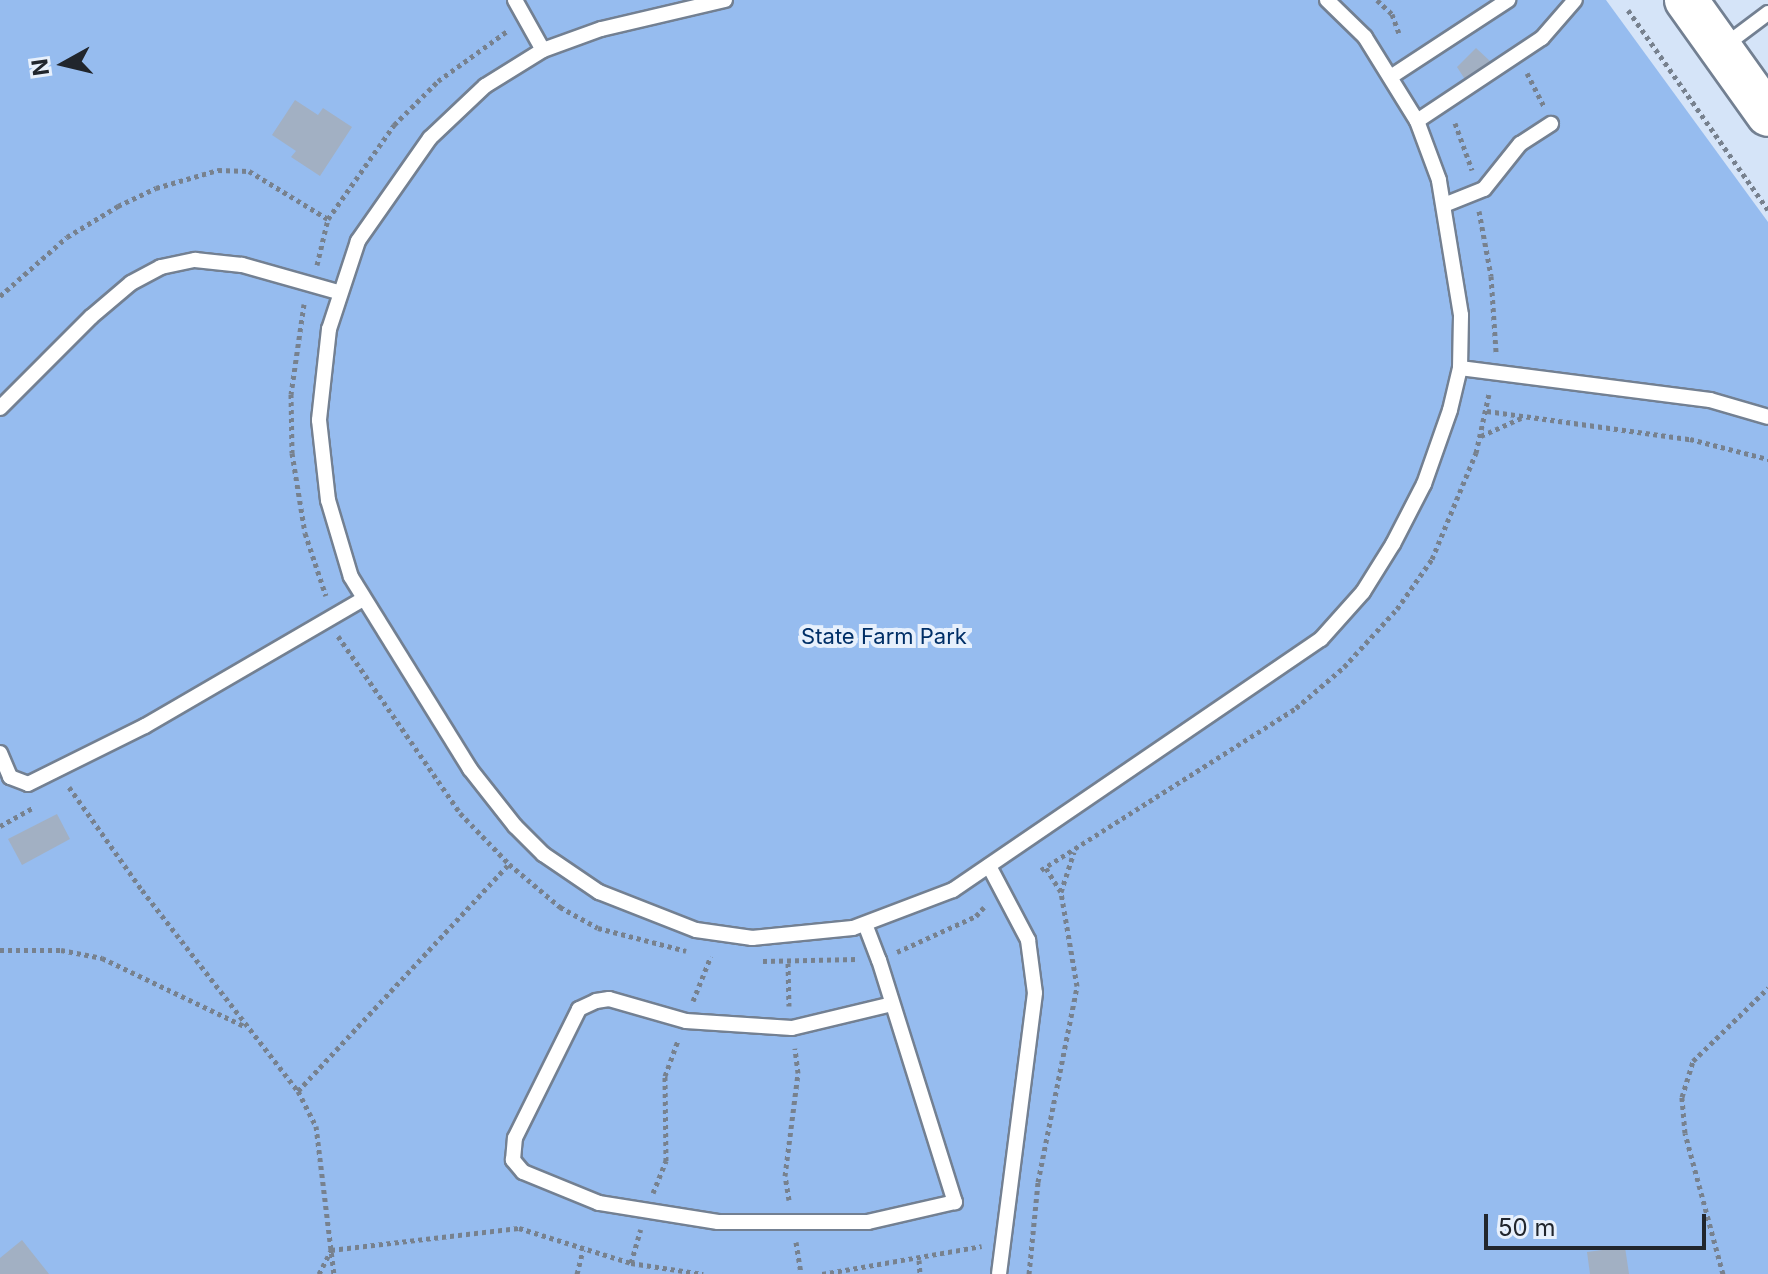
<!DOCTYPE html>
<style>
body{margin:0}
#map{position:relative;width:1768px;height:1274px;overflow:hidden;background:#d5e4f8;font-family:Inter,sans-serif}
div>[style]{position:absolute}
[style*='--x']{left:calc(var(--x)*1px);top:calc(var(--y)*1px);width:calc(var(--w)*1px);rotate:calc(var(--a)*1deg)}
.green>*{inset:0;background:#96bcef}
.building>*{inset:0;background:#a2b0c3}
.path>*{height:5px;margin-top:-2.5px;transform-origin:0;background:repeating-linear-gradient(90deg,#77818e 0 4px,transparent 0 8px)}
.roads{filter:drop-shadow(2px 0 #738092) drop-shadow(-2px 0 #738092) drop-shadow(0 2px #738092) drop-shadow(0 -2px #738092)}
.lane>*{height:14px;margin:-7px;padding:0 7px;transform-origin:7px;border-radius:7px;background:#fff}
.secondary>*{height:42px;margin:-21px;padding:0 21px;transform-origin:21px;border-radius:21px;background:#fff}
span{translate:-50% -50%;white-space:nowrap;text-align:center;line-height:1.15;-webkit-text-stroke:8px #e7f0fc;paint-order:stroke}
.park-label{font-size:22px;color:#002f67}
.north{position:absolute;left:24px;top:24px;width:80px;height:80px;-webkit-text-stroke:6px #e7f0fc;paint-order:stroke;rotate:262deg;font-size:22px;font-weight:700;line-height:32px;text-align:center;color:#21262d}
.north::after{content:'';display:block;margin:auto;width:28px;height:36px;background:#21262d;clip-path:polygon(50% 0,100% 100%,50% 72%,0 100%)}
.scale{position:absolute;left:1484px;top:1214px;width:222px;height:36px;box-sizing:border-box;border:4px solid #21262d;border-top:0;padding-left:10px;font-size:24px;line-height:28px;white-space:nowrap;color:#21262d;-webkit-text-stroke:6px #e7f0fc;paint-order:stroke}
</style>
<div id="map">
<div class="green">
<i style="clip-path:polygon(0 0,1606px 0,1768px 222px,1768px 1274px,0 1274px)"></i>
</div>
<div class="building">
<i style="clip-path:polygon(1476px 48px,1491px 62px,1490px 69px,1466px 81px,1457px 67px)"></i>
<i style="clip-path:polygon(295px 100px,318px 115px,323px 108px,352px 127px,320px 176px,291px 157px,296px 151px,272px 135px)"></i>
<i style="clip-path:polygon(57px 814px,70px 839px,22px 865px,8px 839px)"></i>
<i style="clip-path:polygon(22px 1240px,49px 1274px,0 1274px,0 1258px)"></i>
<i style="clip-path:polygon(1625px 1247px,1629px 1274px,1590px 1274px,1587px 1252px)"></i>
</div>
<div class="path">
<i style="--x:1377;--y:0;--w:21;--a:43"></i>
<i style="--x:1392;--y:14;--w:20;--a:70"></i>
<i style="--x:1628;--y:10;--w:244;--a:55"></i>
<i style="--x:1527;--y:73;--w:38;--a:63"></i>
<i style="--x:1455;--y:123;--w:50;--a:70.1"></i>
<i style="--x:1479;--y:211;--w:66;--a:79.5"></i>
<i style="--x:1491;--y:276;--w:76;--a:86.2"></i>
<i style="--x:317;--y:265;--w:47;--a:-76.6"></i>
<i style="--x:328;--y:219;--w:115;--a:-54.9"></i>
<i style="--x:394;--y:125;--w:62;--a:-45"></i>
<i style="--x:438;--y:81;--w:85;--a:-35.9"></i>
<i style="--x:0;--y:296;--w:89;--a:-41.4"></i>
<i style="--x:67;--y:237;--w:60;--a:-31.3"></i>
<i style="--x:118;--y:206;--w:42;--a:-25.3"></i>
<i style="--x:156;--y:188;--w:65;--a:-16.2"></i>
<i style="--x:218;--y:170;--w:31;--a:2"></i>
<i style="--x:249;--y:171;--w:92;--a:31.3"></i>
<i style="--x:304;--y:304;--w:91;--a:98.2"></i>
<i style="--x:291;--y:394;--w:59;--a:89"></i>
<i style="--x:292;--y:453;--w:81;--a:80.8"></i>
<i style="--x:305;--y:533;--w:66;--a:71.6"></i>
<i style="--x:1487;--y:411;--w:205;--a:7.9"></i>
<i style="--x:1690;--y:439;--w:81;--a:14.4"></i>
<i style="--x:1481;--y:436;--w:44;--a:-24.2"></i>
<i style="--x:338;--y:636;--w:215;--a:55.4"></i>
<i style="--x:460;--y:813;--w:71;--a:46.1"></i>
<i style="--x:509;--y:864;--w:67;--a:40.1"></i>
<i style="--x:560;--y:907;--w:43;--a:28.9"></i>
<i style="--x:598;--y:928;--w:91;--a:14.6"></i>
<i style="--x:69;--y:787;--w:126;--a:54.7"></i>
<i style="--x:142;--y:890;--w:254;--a:52.2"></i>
<i style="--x:298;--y:1091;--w:310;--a:-47.1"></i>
<i style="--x:0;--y:826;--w:39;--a:-29"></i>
<i style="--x:1046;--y:868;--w:28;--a:58"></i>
<i style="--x:1061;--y:892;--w:42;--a:-72"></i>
<i style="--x:1041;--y:870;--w:302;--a:-32.4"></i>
<i style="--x:1296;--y:708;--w:63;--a:-40.5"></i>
<i style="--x:1344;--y:667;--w:79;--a:-47.6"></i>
<i style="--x:1397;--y:609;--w:61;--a:-55"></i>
<i style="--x:1432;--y:559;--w:115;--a:-67.5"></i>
<i style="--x:1476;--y:453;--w:60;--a:-77.6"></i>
<i style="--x:0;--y:950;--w:61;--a:0"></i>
<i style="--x:61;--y:950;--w:42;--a:11"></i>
<i style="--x:102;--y:958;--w:157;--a:25.6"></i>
<i style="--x:897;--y:952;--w:87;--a:-24.5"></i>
<i style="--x:976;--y:916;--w:12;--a:-48"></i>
<i style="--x:763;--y:961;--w:94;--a:-1.2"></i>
<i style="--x:788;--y:963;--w:43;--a:88.7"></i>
<i style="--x:693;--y:1001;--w:48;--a:-68.2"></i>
<i style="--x:298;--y:1091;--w:39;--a:63"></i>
<i style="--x:316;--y:1126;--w:149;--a:83.1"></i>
<i style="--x:653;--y:1193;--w:35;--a:-68"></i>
<i style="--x:666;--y:1161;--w:85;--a:-90.7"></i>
<i style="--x:665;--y:1076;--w:38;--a:-70"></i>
<i style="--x:789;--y:1200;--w:24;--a:-99"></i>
<i style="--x:785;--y:1176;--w:104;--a:-82.8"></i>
<i style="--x:798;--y:1073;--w:25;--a:-97"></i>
<i style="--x:796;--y:1242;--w:32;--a:81"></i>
<i style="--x:919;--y:1260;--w:14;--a:86"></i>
<i style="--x:631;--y:1263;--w:35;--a:-74"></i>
<i style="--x:319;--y:1274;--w:27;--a:-63"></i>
<i style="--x:331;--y:1250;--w:189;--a:-6.7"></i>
<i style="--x:519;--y:1228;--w:117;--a:17.4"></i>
<i style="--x:631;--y:1263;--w:73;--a:8.7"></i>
<i style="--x:577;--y:1274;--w:25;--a:-76"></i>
<i style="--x:822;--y:1274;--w:162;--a:-9.9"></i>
<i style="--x:1029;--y:1274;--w:92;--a:-84.4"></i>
<i style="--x:1038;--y:1182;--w:200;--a:-78.7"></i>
<i style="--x:1077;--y:986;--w:95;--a:-99.7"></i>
<i style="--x:1723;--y:1274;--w:146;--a:-105.1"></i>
<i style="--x:1685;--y:1133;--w:36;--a:-95"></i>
<i style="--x:1682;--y:1097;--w:38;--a:-73"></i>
<i style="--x:1693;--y:1061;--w:105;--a:-44.2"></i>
</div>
<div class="roads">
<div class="lane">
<i style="--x:515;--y:0;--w:57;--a:60.8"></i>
<i style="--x:725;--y:0;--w:127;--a:166.8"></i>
<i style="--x:601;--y:29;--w:62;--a:160.1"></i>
<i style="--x:543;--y:50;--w:68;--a:148.2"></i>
<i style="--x:485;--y:86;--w:76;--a:136.6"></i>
<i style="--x:430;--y:138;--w:126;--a:125"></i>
<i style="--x:358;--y:241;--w:93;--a:108.2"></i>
<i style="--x:329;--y:329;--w:92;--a:96.3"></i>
<i style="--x:319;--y:420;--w:81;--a:83.6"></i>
<i style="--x:328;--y:500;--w:80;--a:73.4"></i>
<i style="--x:351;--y:577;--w:226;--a:58.2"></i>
<i style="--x:470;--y:769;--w:73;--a:51.7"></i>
<i style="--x:515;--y:826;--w:40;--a:45"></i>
<i style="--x:543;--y:854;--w:68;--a:34.2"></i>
<i style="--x:599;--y:892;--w:104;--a:21.4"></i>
<i style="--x:696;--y:930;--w:57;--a:8.1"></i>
<i style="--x:752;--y:938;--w:101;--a:-5.7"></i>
<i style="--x:853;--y:928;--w:107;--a:-20.8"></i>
<i style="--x:953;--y:890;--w:445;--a:-34.3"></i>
<i style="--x:1321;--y:639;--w:63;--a:-48.2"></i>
<i style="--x:1363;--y:592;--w:57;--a:-58"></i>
<i style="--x:1393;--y:544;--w:68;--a:-62.7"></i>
<i style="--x:1424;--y:484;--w:78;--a:-70.6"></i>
<i style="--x:1450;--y:410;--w:43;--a:-76.6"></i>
<i style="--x:1460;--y:368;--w:53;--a:-88.9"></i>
<i style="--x:1461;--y:315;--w:137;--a:-99.3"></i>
<i style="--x:1439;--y:180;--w:63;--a:-110.4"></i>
<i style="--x:1417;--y:121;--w:99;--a:-121.8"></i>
<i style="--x:1365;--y:37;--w:53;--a:-135.8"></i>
<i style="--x:1724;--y:46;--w:55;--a:-36.9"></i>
<i style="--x:1392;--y:76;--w:139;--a:-33.2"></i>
<i style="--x:1417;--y:121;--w:150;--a:-33.6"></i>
<i style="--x:1542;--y:38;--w:50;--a:-49"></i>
<i style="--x:1444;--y:205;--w:43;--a:-21.8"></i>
<i style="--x:1484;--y:189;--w:58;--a:-51.3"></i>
<i style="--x:1520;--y:144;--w:37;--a:-33"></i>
<i style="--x:1460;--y:368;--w:252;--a:7.3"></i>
<i style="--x:1710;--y:400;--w:60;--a:16.3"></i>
<i style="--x:0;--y:408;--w:129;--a:-45"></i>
<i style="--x:91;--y:317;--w:52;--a:-40.4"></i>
<i style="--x:131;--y:283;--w:34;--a:-28"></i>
<i style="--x:161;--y:267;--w:35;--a:-12"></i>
<i style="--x:195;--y:260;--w:47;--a:6.1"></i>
<i style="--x:242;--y:265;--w:100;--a:15.7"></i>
<i style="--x:0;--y:753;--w:26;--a:67"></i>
<i style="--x:10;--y:777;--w:19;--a:21"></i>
<i style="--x:28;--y:784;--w:131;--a:-26.4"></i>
<i style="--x:145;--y:726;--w:252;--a:-30.2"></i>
<i style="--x:989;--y:866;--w:84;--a:62.2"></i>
<i style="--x:1028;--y:940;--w:53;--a:82.5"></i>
<i style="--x:1035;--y:993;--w:283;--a:97.3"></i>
<i style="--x:865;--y:924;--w:39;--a:69"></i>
<i style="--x:879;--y:960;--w:254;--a:72.6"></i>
<i style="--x:955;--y:1202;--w:89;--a:167.1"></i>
<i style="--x:868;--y:1222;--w:150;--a:180"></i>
<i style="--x:718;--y:1222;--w:121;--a:-170.9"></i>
<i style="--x:599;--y:1203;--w:82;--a:-157.8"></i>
<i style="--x:523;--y:1172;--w:16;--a:-130"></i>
<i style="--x:513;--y:1160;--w:22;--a:-85"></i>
<i style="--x:515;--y:1138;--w:144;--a:-63.6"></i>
<i style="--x:579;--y:1009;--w:19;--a:-25"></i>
<i style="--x:596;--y:1001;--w:13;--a:-9"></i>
<i style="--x:609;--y:999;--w:80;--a:15.9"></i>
<i style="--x:686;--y:1021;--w:106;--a:3.8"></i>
<i style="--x:792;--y:1028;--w:103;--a:-13.5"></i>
</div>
<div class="secondary">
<i style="--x:1686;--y:0;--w:141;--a:54.5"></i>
</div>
</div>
<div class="park-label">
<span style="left:884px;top:637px">State Farm Park</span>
</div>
<div class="north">N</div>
<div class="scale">50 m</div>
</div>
